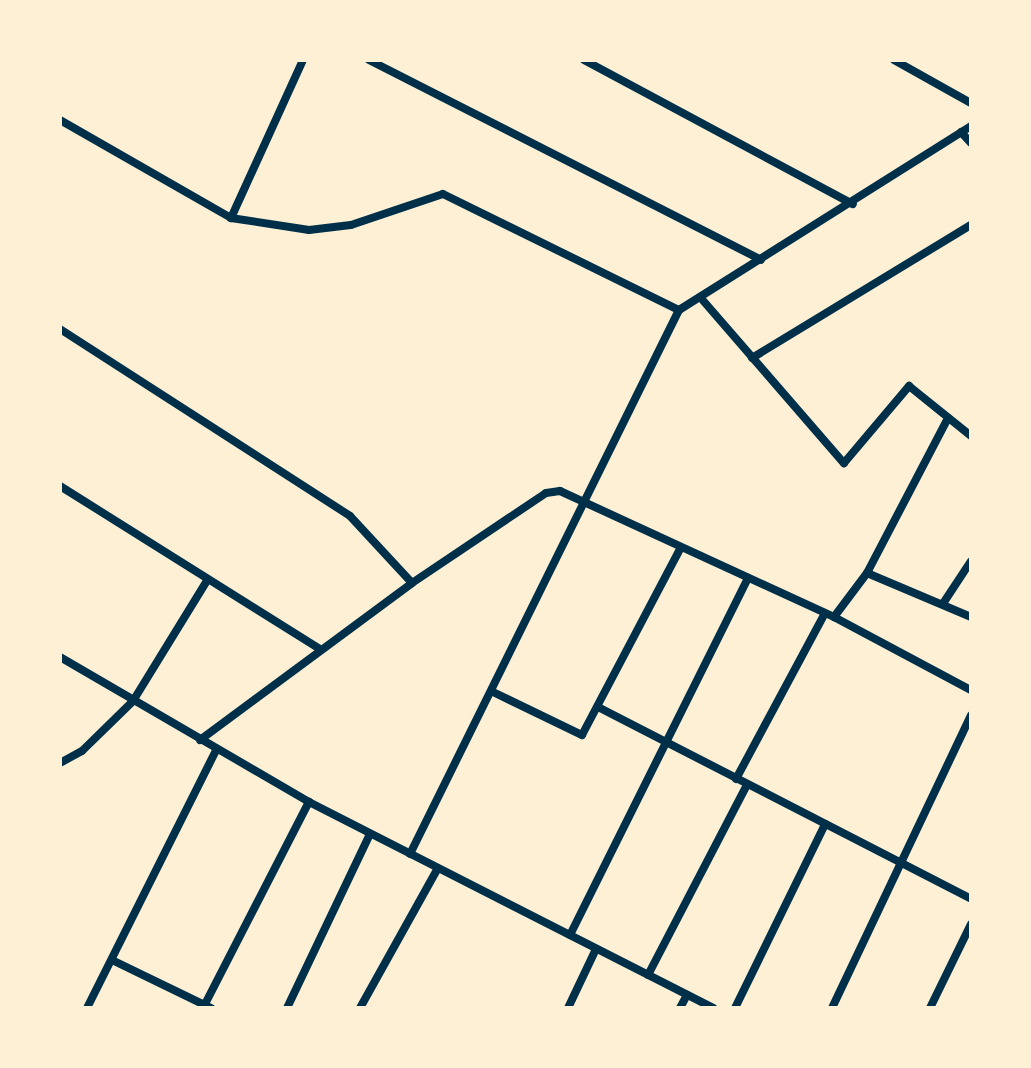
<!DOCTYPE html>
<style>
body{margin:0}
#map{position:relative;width:1031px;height:1068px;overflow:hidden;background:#fdf0d5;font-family:"Source Sans 3",sans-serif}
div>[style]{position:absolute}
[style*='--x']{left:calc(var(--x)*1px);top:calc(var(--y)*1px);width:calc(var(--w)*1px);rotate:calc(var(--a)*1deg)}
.minor>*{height:8px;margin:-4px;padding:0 4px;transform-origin:4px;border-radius:4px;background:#003049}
span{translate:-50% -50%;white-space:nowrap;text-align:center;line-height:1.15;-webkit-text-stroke:6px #fdf0d5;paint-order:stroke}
.frame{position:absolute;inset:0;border:62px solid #fdf0d5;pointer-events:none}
</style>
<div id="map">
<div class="minor">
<i style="--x:369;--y:60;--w:440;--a:27"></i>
<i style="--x:584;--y:60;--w:305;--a:28.2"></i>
<i style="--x:894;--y:60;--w:88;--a:29.2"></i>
<i style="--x:60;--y:120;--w:197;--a:29.8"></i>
<i style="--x:231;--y:218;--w:79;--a:8.7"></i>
<i style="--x:309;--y:230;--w:42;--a:-6.8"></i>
<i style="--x:351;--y:225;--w:97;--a:-18.6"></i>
<i style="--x:443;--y:194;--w:263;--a:26.2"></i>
<i style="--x:961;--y:132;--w:15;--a:48"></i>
<i style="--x:231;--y:218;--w:174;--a:-65.5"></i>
<i style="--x:700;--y:297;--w:220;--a:49.1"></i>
<i style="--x:844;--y:463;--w:101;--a:-49.8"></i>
<i style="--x:909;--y:386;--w:80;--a:38.9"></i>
<i style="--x:60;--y:329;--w:345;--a:32.8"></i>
<i style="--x:350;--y:516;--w:91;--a:47.2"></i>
<i style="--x:752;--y:358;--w:256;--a:-31.3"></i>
<i style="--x:60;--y:486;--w:307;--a:32.1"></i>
<i style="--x:867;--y:573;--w:113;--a:22.9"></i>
<i style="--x:944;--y:602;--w:49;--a:-56.6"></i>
<i style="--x:834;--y:617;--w:55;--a:-53.1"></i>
<i style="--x:867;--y:573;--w:175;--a:-62.4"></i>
<i style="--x:60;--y:657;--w:288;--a:30.2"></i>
<i style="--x:309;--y:802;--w:454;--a:27"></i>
<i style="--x:493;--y:692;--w:99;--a:25.8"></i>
<i style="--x:582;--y:735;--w:212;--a:-62.2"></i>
<i style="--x:598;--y:707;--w:420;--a:27.2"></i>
<i style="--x:200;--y:740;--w:264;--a:-36.5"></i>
<i style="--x:412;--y:583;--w:161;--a:-33.9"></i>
<i style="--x:546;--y:493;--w:14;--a:-8"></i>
<i style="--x:560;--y:491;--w:302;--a:24.7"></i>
<i style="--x:834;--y:617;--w:155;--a:28.1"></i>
<i style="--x:60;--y:763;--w:25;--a:-29"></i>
<i style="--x:82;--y:751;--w:71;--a:-44.4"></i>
<i style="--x:133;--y:701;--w:143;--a:-58.4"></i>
<i style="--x:736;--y:779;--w:188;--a:-61.8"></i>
<i style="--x:410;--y:854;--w:607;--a:-63.69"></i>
<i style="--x:679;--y:310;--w:345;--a:-32.2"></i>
<i style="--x:570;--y:935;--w:399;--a:-63.5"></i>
<i style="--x:114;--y:961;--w:108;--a:25.9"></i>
<i style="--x:648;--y:975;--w:214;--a:-62.5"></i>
<i style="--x:87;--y:1008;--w:288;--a:-63.4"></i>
<i style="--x:203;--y:1008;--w:232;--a:-62.8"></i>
<i style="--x:287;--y:1008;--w:193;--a:-64.5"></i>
<i style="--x:360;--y:1008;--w:160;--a:-60.9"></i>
<i style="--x:568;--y:1008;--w:65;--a:-64.6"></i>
<i style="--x:680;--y:1008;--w:15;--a:-62"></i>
<i style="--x:735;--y:1008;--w:205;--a:-63.9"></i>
<i style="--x:832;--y:1008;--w:324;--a:-64.6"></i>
<i style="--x:930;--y:1008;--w:93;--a:-64"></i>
</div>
<div class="frame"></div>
</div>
